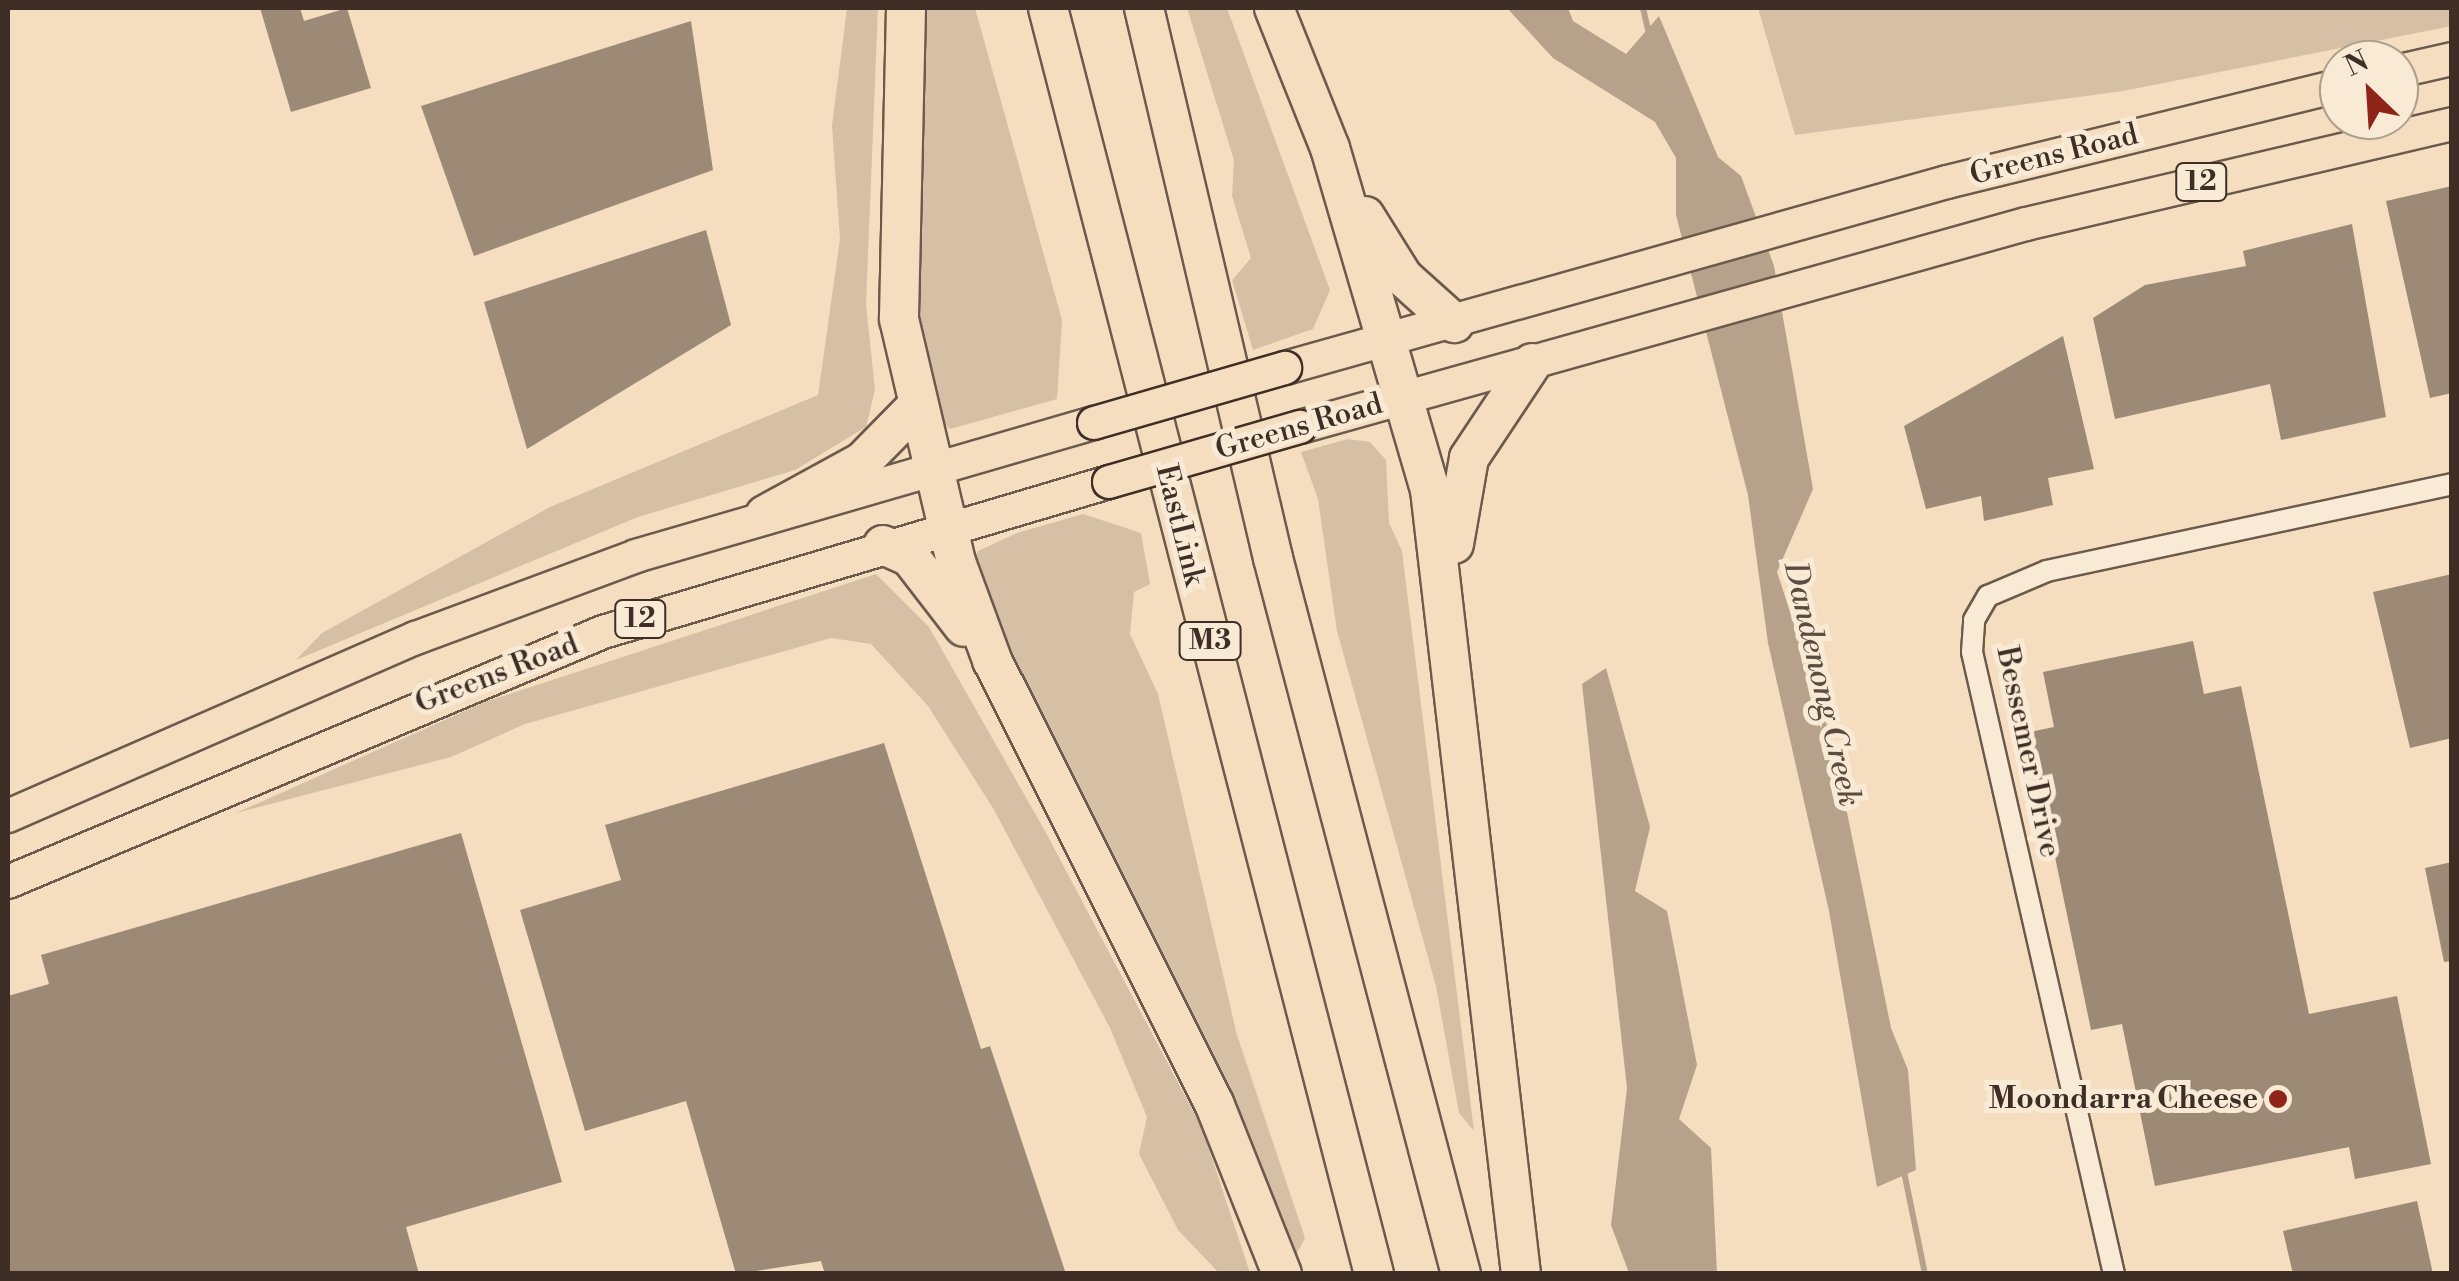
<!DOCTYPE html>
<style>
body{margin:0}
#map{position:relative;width:2459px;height:1281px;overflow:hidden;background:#f4debf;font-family:"Libre Bodoni",serif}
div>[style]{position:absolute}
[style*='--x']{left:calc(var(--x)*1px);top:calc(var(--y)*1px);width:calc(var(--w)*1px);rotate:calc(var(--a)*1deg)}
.green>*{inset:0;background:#d5c0a5}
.water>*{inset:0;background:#b6a28b}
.stream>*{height:6px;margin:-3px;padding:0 3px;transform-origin:3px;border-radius:3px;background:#b6a28b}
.building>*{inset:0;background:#9d8a76}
.roads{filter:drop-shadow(2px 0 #6c5a4c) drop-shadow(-2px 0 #6c5a4c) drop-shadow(0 2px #6c5a4c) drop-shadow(0 -2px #6c5a4c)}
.street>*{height:20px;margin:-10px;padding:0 10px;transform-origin:10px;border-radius:10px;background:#f8ead5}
.primary>*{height:32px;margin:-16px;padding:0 16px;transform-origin:16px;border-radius:16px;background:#f4debf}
.highway>*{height:38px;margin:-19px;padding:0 19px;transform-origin:19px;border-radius:19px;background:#f4debf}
.bridges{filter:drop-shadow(2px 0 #3f2e26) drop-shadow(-2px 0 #3f2e26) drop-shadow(0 2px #3f2e26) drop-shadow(0 -2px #3f2e26)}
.primary-bridge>*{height:32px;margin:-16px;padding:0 16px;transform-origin:16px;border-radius:16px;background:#f4debf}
.dots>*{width:28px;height:28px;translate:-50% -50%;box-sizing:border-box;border:5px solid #f8ead5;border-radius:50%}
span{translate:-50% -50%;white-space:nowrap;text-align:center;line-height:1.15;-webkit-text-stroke:10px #f8ead5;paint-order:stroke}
.shield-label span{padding:2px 8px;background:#f8ead5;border:2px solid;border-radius:8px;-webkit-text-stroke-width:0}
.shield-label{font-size:28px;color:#3f2e26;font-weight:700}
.street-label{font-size:30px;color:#3f2e26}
.poi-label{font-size:30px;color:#3f2e26;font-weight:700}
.right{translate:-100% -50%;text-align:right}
.water-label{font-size:32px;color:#5d4b3f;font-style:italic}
.frame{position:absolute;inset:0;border:10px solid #3f2e26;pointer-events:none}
.north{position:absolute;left:2319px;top:40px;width:100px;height:100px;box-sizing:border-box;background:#f8ead5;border:2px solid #ae9f8f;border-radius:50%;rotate:335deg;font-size:28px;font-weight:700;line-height:40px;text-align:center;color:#3f2e26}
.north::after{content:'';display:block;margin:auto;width:35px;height:45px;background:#8f2418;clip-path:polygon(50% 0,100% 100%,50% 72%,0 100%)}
</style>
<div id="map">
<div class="green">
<i style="clip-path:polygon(847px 8px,878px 8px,866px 304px,875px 390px,866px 427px,795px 470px,638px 517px,296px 660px,322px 633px,550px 507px,818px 395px,840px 239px,832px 126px)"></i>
<i style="clip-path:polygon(920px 8px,975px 8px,1062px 320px,1057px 399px,950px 429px,919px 396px,908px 123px)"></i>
<i style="clip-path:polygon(1187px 8px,1227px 8px,1330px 290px,1313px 329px,1253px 350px,1232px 280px,1251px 258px,1232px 196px,1234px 160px)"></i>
<i style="clip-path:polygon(1758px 8px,2451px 8px,2452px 26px,2123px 91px,1795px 135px)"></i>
<i style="clip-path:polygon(1348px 439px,1370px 442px,1386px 460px,1389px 523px,1402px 551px,1474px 1131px,1459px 1113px,1436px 986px,1337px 631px,1318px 499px,1301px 452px)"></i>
<i style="clip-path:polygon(1083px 514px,1141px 533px,1150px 584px,1134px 592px,1130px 634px,1158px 694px,1237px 1035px,1305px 1238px,1294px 1259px,971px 564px,978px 551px,1017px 533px)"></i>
<i style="clip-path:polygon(876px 574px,929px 627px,1045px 831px,1202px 1128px,1250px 1273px,1219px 1273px,1178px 1230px,1139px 1154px,1147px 1117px,1110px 1028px,993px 808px,928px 706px,871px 644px,831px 638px,525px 724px,451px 757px,236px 813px,485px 702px)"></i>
</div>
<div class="water">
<i style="clip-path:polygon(1507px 8px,1568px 8px,1573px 21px,1626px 54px,1659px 16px,1718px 157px,1741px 176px,1774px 266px,1813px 489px,1777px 572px,1833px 744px,1891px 1028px,1908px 1070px,1916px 1170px,1877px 1187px,1829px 911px,1768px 643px,1748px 495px,1676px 215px,1676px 158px,1655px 122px,1553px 58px)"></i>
<i style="clip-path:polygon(1606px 668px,1650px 827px,1635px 891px,1667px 911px,1697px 1065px,1679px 1119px,1711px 1148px,1717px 1273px,1629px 1273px,1611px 1225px,1627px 1088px,1582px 684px)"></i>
</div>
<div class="stream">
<i style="--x:1643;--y:8;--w:26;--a:77"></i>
<i style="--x:1903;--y:1167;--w:109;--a:78.4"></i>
</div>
<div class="building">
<i style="clip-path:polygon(260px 8px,300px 8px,304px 21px,347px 8px,371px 88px,291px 112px)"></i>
<i style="clip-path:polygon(691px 21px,713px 170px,474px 256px,421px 106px)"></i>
<i style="clip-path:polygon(2452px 186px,2452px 393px,2430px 398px,2386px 201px)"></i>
<i style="clip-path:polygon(2352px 224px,2386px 417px,2281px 440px,2270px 384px,2115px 419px,2093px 318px,2145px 285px,2246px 266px,2243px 251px)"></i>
<i style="clip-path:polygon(706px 230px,731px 325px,527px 449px,484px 302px)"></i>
<i style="clip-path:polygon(2063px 336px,2094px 469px,2048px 478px,2053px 505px,1984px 521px,1981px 496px,1926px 509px,1904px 426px)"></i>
<i style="clip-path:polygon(2452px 574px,2452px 738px,2410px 748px,2373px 592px)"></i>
<i style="clip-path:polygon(2193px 641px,2204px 694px,2241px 686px,2309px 1014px,2397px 996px,2431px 1164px,2355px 1179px,2349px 1147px,2155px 1186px,2122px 1024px,2091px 1030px,2029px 732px,2054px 727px,2043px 672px)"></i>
<i style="clip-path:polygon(884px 743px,981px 1049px,990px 1046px,1066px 1274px,825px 1274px,821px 1261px,736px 1274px,686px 1101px,585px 1131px,520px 910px,621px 880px,605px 825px)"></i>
<i style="clip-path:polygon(461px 833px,562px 1182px,406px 1227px,419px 1274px,8px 1274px,8px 996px,49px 984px,41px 955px)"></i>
<i style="clip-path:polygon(2452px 862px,2452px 961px,2444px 962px,2425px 868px)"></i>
<i style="clip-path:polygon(2417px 1201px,2433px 1274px,2293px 1274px,2283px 1231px)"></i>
</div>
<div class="roads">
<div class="street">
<i style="--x:2114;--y:1274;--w:638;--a:-102.86"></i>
<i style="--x:1972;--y:652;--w:32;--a:-86"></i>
<i style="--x:1974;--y:620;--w:28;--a:-60"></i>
<i style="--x:1988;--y:596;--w:64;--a:-23"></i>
<i style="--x:2047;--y:571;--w:414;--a:-12.1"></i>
</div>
<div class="primary">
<i style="--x:2399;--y:71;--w:54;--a:-12.8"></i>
<i style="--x:1285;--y:368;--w:688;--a:-15.69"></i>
<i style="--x:1947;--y:182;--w:404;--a:-13.8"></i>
<i style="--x:1300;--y:427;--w:754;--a:-15.62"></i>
<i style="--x:2026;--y:224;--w:438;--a:-13.2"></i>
<i style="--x:8;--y:816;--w:445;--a:-23.6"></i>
<i style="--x:416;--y:638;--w:235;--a:-20.4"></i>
<i style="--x:636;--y:556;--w:477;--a:-16.2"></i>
<i style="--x:8;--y:882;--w:645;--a:-22.79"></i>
<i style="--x:603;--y:632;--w:528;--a:-16.51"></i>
</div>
<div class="highway">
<i style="--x:906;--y:8;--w:311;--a:91.3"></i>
<i style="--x:899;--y:319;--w:250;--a:76.8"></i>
<i style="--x:956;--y:562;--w:104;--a:69.8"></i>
<i style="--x:992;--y:660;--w:496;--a:63.4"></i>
<i style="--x:1214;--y:1103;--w:184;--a:68.3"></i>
<i style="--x:1048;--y:8;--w:1307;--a:75.56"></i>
<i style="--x:1144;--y:8;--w:565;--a:76.8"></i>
<i style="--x:1273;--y:558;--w:740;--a:75.29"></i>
<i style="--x:1274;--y:8;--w:151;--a:68.2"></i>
<i style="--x:1330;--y:148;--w:356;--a:73.7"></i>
<i style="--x:1430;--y:490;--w:789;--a:83.38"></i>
<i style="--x:1365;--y:216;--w:72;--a:58.1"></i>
<i style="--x:1403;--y:277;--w:69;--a:42"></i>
<i style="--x:765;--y:515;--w:111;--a:-28.7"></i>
<i style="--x:862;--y:462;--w:76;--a:-45.5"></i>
<i style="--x:1454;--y:544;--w:87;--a:-80.1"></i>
<i style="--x:1469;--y:458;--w:114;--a:-56.4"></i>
<i style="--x:883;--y:545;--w:30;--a:24"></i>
<i style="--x:910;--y:557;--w:88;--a:52.4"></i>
</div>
</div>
<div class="bridges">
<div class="primary-bridge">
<i style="--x:1094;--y:423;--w:199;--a:-16.1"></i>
<i style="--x:1109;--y:482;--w:199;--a:-16.1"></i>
</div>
</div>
<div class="dots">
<i style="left:2278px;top:1099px;background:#8f2418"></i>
</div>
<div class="shield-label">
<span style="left:2201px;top:182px">12</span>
<span style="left:640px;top:619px">12</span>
<span style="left:1210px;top:641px">M3</span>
</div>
<div class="street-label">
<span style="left:2054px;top:155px;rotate:-14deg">Greens Road</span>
<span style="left:1299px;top:427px;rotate:-16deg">Greens Road</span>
<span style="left:1180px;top:525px;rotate:76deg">EastLink</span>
<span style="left:497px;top:674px;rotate:-21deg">Greens Road</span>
<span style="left:2028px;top:752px;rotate:78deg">Bessemer Drive</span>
</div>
<div class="poi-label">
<span class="right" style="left:2258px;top:1099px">Moondarra Cheese</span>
</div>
<div class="water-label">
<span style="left:1822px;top:684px;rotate:77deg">Dandenong Creek</span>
</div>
<div class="frame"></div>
<div class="north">N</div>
</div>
